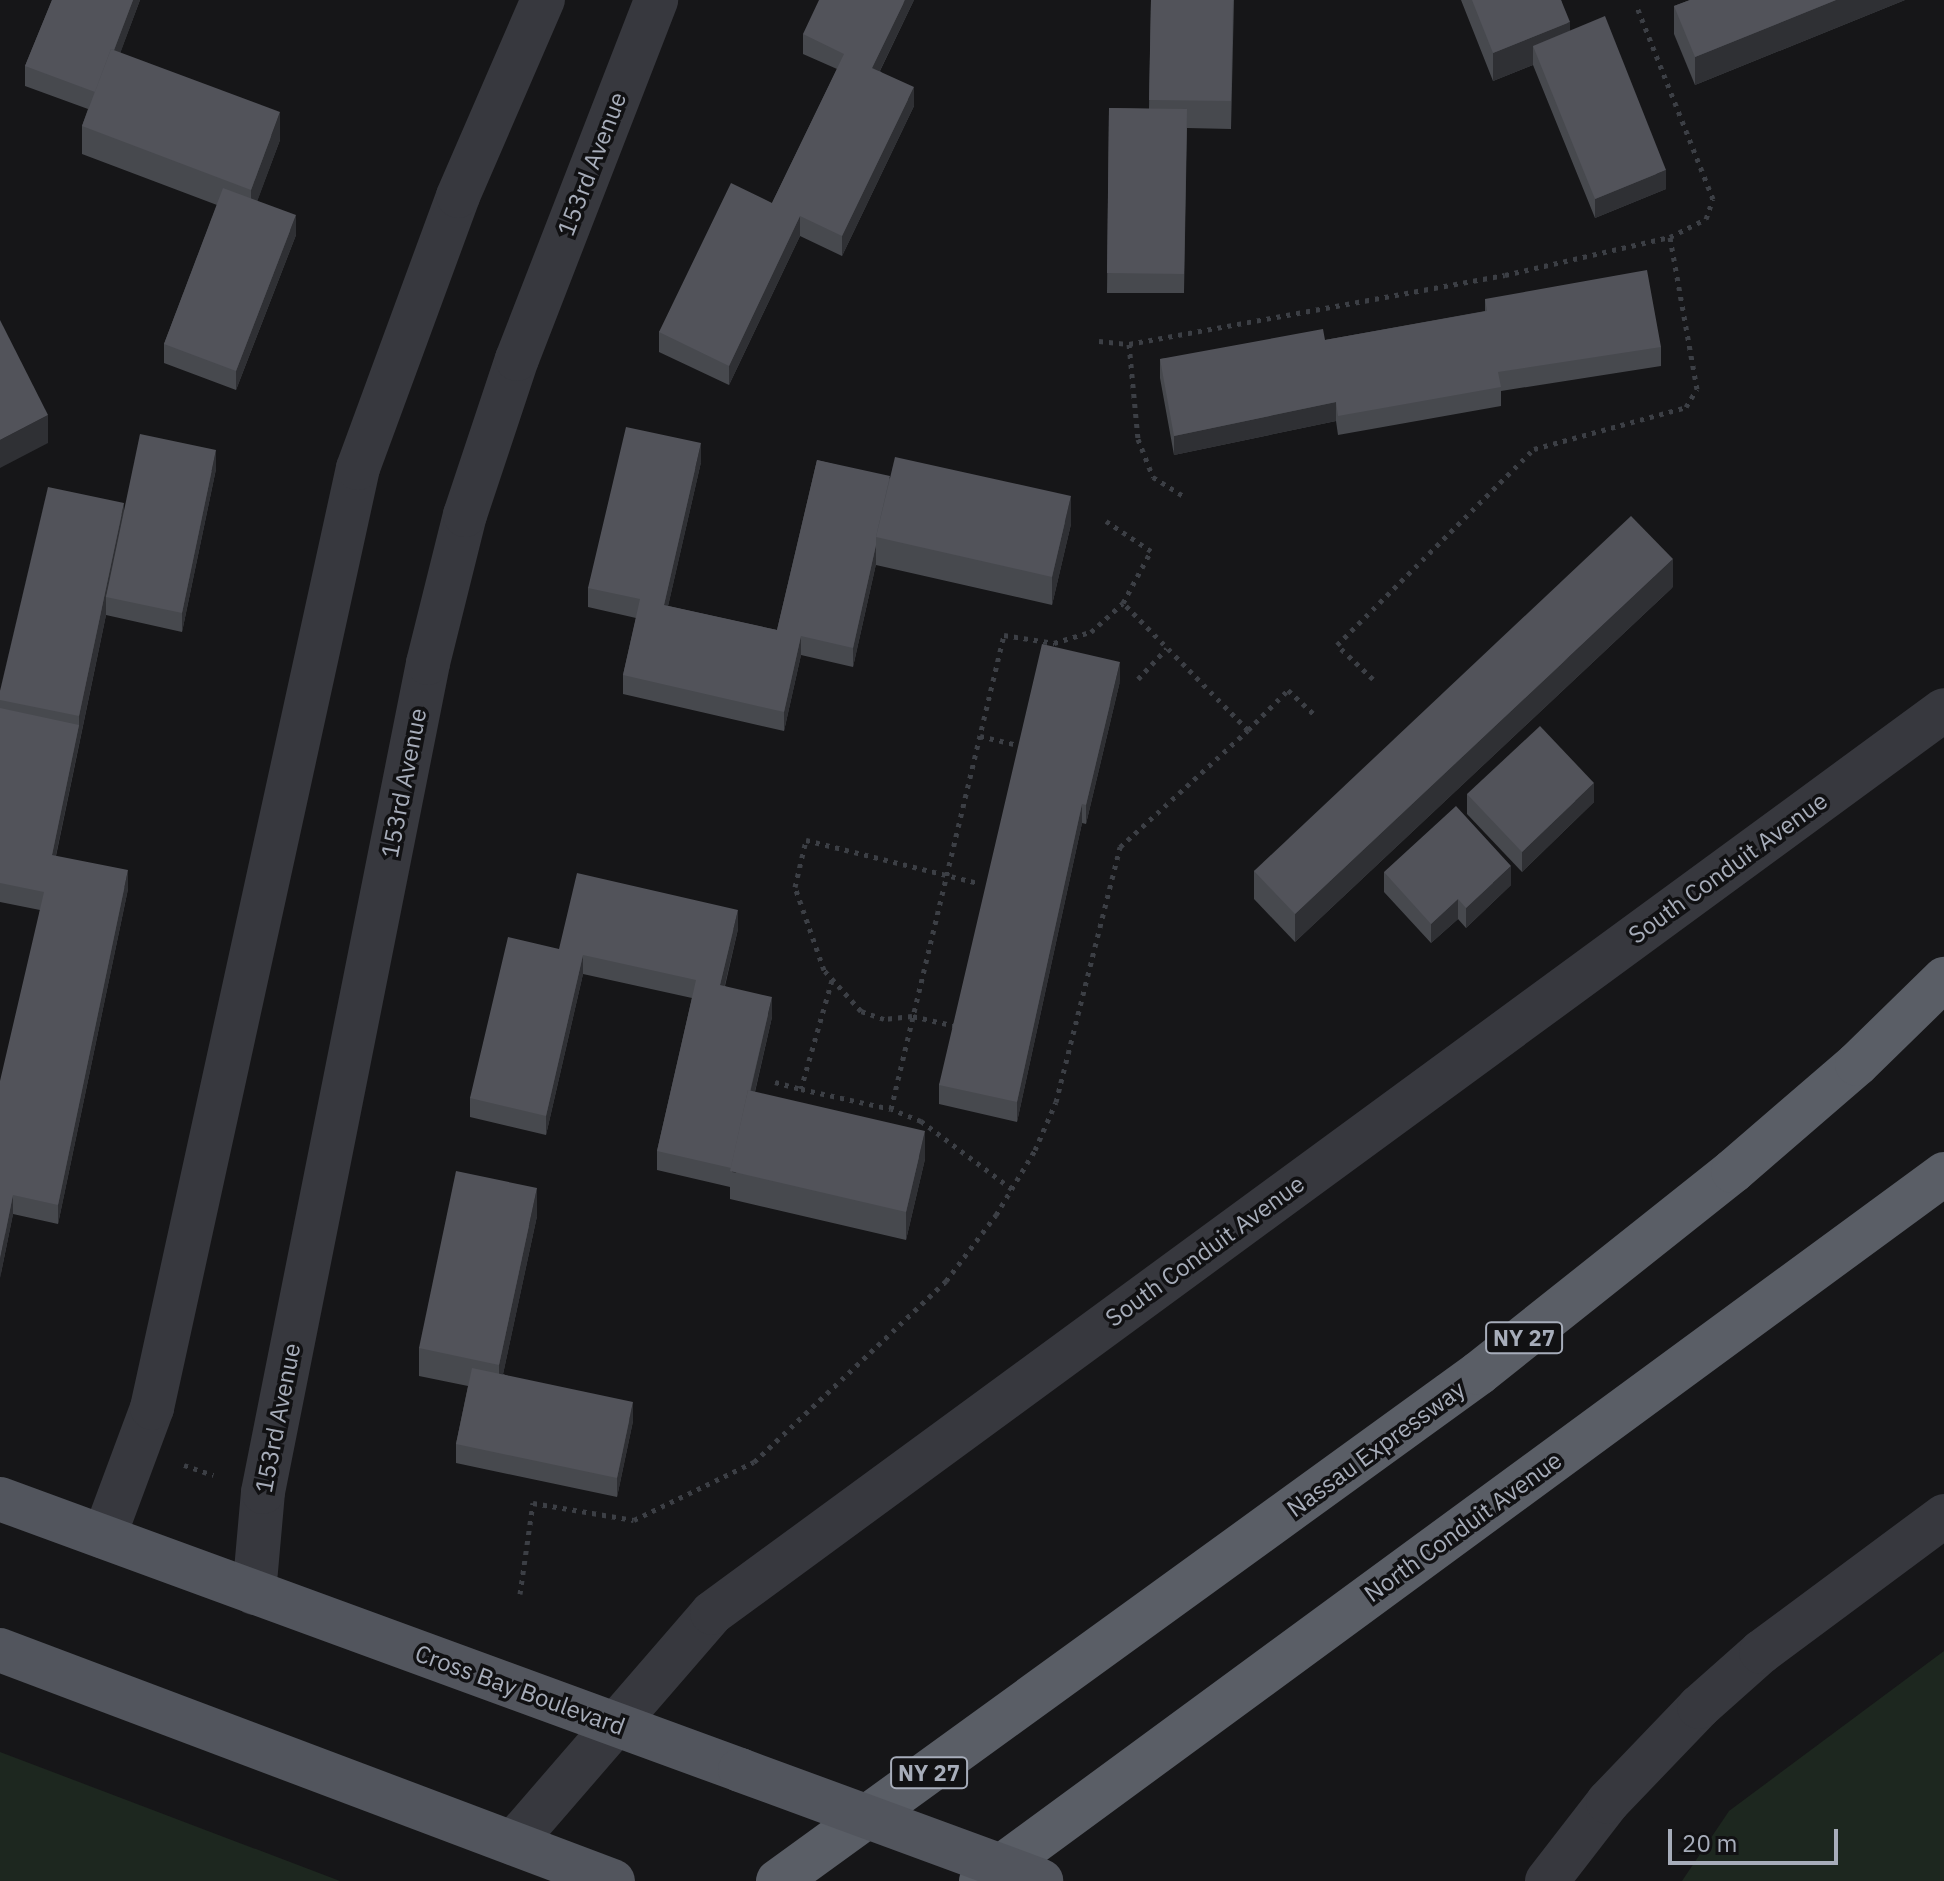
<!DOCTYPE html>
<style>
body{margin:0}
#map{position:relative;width:1944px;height:1881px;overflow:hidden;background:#161618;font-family:"IBM Plex Sans",sans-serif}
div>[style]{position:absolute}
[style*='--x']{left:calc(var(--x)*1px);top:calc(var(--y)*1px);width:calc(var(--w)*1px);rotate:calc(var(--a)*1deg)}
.green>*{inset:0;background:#1d271f}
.path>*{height:5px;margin-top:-2.5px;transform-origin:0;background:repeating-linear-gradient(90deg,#3c3f45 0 4px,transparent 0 10px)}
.minor>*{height:44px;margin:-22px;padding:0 22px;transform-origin:22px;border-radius:22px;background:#37383e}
.tertiary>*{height:44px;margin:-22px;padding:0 22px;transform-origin:22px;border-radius:22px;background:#37383e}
.primary>*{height:44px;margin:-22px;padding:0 22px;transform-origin:22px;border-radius:22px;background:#52555d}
.trunk>*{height:44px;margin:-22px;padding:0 22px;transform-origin:22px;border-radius:22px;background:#5a5e66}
.primary-bridge>*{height:44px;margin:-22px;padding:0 22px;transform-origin:22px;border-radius:22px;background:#52555d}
.wall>*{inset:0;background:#47494e}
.shaded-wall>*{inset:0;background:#2f3034}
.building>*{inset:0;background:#52535a}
span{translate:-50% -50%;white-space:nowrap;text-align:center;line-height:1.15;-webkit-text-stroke:7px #111113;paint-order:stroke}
.shield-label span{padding:2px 6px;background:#111113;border:2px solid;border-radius:6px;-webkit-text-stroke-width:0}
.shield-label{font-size:22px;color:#a7adba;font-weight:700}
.street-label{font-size:24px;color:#a7adba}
.scale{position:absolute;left:1668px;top:1829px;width:170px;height:36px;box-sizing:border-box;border:4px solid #a7adba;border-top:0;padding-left:10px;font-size:24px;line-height:28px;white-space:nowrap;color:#a7adba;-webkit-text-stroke:6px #111113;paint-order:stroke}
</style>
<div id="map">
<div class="green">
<i style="clip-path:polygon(1944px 1651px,1944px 1881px,1682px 1881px,1729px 1811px)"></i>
<i style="clip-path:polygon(0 1752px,340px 1881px,0 1881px)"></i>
</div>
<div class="path">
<i style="--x:1099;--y:341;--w:30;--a:6"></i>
<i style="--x:1129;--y:344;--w:382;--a:-10.4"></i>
<i style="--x:1505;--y:275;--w:169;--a:-13"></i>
<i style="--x:1129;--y:344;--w:95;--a:84.6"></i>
<i style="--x:1138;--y:439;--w:41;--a:68.5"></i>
<i style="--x:1153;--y:477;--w:39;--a:32"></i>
<i style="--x:1138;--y:679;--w:42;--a:-46.9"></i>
<i style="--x:1373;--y:679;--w:50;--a:-136.6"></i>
<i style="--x:1337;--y:645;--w:278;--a:-44.9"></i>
<i style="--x:1534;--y:449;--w:158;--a:-15.4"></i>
<i style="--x:1686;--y:407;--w:21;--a:-59"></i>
<i style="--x:1697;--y:389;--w:154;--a:-100.1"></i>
<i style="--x:1670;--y:237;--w:40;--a:-26.6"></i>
<i style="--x:1706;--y:219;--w:21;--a:-71"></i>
<i style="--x:1713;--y:199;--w:209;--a:-111.6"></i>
<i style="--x:1248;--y:730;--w:57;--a:-45"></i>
<i style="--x:1288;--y:690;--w:35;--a:43"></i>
<i style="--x:980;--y:736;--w:43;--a:13.4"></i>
<i style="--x:832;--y:980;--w:113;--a:105.9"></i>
<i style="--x:801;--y:1089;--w:92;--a:12.5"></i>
<i style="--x:956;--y:1026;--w:45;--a:-167.2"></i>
<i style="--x:912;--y:1016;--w:28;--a:174"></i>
<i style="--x:884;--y:1019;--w:24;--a:-161"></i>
<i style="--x:861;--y:1011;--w:55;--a:-132.1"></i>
<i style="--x:824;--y:970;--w:88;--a:-109.3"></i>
<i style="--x:795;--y:887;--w:48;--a:-76.8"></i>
<i style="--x:806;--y:840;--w:178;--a:14"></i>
<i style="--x:775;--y:1082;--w:27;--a:15"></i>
<i style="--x:1012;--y:1189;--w:114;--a:-143.2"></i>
<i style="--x:921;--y:1121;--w:32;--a:-158"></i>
<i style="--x:891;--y:1109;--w:487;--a:-76.6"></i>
<i style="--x:1004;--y:635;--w:51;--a:9.1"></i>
<i style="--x:1054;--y:643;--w:39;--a:-17"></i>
<i style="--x:1091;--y:632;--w:43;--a:-42.2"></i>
<i style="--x:184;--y:1465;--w:31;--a:19"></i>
<i style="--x:520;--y:1594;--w:92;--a:-81.9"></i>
<i style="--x:533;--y:1503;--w:102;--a:9.6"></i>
<i style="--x:634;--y:1520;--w:133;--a:-25.8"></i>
<i style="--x:754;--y:1462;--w:264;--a:-43.3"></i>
<i style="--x:946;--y:1281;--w:83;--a:-52.9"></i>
<i style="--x:996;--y:1215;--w:76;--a:-59"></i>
<i style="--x:1035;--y:1150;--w:52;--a:-66.4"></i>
<i style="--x:1056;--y:1102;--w:263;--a:-75.9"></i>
<i style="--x:1120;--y:847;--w:173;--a:-42.4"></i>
<i style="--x:1248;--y:730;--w:178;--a:-134.5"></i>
<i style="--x:1123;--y:603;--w:59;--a:-61.7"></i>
<i style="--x:1151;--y:551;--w:54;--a:-146.3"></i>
</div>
<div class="minor">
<i style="--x:104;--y:1537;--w:138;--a:-69.6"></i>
<i style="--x:152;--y:1408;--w:962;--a:-77.64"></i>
<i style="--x:358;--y:468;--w:290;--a:-69.8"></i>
<i style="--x:458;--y:196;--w:214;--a:-66.6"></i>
<i style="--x:254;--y:1593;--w:101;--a:-84.9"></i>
<i style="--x:263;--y:1492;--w:845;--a:-78.74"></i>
<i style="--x:428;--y:663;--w:153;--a:-76"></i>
<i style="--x:465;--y:515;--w:164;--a:-71.6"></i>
<i style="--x:517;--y:359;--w:385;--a:-68.8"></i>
</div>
<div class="tertiary">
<i style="--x:513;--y:1843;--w:304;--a:-49.1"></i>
<i style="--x:712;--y:1613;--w:1527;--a:-36.24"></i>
<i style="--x:1547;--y:1881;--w:100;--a:-52.3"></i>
<i style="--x:1608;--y:1802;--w:132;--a:-46.2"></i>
<i style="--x:1699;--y:1707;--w:83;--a:-41.6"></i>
<i style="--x:1761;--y:1652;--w:228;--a:-36.6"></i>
</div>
<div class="primary">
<i style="--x:0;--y:1499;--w:788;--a:20.11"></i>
<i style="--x:0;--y:1650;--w:655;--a:20.65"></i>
</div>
<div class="trunk">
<i style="--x:778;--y:1881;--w:866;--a:-35.93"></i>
<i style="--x:1479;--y:1373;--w:325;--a:-38.5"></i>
<i style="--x:1733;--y:1171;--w:164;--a:-40.8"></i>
<i style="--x:1857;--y:1064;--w:122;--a:-44.3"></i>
<i style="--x:981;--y:1881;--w:1195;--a:-36.28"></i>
</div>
<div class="primary-bridge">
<i style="--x:740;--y:1770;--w:321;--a:20.2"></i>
</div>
<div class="wall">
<i style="clip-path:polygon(52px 0,140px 0,120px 53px,280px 140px,257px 201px,296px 235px,236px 390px,164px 363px,164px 344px,217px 205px,82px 154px,82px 126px,88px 109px,25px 86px,25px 66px)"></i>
<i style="clip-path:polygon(914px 0,880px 71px,914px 106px,842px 256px,800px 236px,729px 385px,659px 352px,659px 332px,772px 203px,837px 69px,803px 54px,803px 34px)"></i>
<i style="clip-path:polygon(1151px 0,1234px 0,1231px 129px,1187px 128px,1184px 293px,1107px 293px,1109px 108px,1149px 109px)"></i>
<i style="clip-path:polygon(1461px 0,1561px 0,1570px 31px,1666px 189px,1595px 218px,1533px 65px,1493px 81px)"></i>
<i style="clip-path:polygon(1690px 0,1905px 0,1695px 85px,1674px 34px,1674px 6px)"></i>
<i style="clip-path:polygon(1485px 299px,1661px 347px,1661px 366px,1501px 391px,1501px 406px,1338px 435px,1336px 421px,1174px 455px,1160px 378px,1160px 359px,1325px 340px,1485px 311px)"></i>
<i style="clip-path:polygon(817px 460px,1071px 524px,1052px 605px,876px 565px,876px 564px,853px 667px,801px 655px,784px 731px,623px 694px,623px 675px,636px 618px,588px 607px,588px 588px,701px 462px,668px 606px,777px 630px)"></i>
<i style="clip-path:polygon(216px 469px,182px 632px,106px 615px,56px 856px,128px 889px,58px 1224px,13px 1214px,0 1278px,40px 910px,0 902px,0 691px,124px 511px)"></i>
<i style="clip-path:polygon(1673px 587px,1295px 942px,1254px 899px,1254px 871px)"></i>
<i style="clip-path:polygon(1120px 681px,1086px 824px,1082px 823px,1017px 1122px,939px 1104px,939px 1085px)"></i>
<i style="clip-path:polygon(1467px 794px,1594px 802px,1522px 872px,1467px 814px)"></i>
<i style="clip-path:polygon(1384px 872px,1511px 885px,1466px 928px,1458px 919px,1431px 943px,1384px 892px)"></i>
<i style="clip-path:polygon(738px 929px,725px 986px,772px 1017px,755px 1092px,925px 1159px,906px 1240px,730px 1199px,730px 1187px,657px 1170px,657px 1151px,692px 998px,583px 974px,546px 1135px,470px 1117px,470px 1098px,559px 949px)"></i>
<i style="clip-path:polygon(537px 1216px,503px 1374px,633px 1421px,617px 1497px,456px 1463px,456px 1444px,468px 1386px,419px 1376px,419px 1348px)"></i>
</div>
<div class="shaded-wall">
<i style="clip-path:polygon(133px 0,140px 0,98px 113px,98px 93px)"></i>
<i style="clip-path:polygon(905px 0,914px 0,872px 87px,872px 68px)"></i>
<i style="clip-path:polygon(1836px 0,1905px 0,1695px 85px,1695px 57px)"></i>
<i style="clip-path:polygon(1570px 22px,1570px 50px,1533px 46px,1533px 65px,1493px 81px,1493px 53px)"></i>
<i style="clip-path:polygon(914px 87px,914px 106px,842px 256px,842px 236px)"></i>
<i style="clip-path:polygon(280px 112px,280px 140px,251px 218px,251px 190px)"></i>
<i style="clip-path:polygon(1666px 170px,1666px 189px,1595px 218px,1595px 199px)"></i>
<i style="clip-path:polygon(296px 215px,296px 235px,236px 390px,236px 371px)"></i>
<i style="clip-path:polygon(800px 216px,800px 236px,729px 385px,729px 366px)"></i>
<i style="clip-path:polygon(1336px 402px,1336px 421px,1174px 455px,1174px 436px)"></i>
<i style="clip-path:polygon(48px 415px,48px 443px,0 468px,0 440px)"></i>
<i style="clip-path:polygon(701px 443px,701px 462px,664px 624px,664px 605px)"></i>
<i style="clip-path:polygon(216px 450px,216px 469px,182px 632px,182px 613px)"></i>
<i style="clip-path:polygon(1071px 496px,1071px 524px,1052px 605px,1052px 577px)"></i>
<i style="clip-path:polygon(124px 503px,124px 531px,106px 597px,106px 615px,52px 874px,52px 855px,79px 725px,79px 716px)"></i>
<i style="clip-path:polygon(876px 545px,876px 564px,853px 667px,853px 648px)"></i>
<i style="clip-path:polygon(1673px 559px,1673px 587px,1295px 942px,1295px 914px)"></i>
<i style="clip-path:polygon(801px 636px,801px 655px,784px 731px,784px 712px)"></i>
<i style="clip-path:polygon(1120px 662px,1120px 681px,1086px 824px,1086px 805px)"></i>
<i style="clip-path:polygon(1594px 783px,1594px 802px,1522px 872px,1522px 852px)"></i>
<i style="clip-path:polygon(1082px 804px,1082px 823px,1017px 1122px,1017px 1102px)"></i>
<i style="clip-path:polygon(1511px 866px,1511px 885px,1466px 928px,1466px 908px)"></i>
<i style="clip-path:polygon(128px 870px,128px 889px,58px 1224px,58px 1205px)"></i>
<i style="clip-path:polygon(1458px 899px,1458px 919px,1431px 943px,1431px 924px)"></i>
<i style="clip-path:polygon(738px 910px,738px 929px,720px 1005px,720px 985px)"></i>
<i style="clip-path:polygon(583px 955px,583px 974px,546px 1135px,546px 1116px)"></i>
<i style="clip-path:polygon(772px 997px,772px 1017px,736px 1173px,732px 1172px)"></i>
<i style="clip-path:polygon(925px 1131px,925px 1159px,906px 1240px,906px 1212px)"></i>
<i style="clip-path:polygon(537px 1188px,537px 1216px,499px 1393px,499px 1365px)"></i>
<i style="clip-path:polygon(13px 1195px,13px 1214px,0 1278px,0 1259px)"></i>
<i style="clip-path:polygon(633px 1402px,633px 1421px,617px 1497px,617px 1478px)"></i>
</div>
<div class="building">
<i style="clip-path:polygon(52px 0,133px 0,114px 50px,111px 49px,95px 92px,25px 66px)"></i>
<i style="clip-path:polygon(819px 0,905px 0,872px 68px,914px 87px,842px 236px,800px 216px,729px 366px,659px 332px,731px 183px,772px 203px,844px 54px,803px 34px)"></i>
<i style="clip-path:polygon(1151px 0,1233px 0,1231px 101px,1149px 100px)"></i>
<i style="clip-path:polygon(1472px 0,1561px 0,1570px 22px,1493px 53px)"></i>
<i style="clip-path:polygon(1690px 0,1836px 0,1695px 57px,1674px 6px)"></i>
<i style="clip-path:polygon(1605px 16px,1666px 170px,1595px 199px,1533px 46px)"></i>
<i style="clip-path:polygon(111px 49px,280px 112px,251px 190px,82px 126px)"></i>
<i style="clip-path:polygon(1109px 108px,1187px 109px,1184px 274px,1107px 273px)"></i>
<i style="clip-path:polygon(223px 188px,296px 215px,236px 371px,164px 344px)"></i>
<i style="clip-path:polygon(1647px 270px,1661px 347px,1498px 372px,1501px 387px,1338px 416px,1336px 402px,1174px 436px,1160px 359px,1323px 329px,1325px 340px,1487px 311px,1485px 299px)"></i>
<i style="clip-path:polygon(0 320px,48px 415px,0 440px)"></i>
<i style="clip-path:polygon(626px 427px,701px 443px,664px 605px,777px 630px,817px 460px,890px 476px,876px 537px,876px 545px,853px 648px,801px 636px,784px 712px,623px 675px,640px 599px,588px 588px)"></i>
<i style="clip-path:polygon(140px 434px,216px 450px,182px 613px,106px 597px)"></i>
<i style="clip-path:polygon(895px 457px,1071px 496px,1052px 577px,876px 537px)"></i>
<i style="clip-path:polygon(48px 487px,124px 503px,79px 716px,0 700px,0 691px)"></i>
<i style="clip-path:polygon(1631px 516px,1673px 559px,1295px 914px,1254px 871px)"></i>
<i style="clip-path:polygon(1042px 644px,1120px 662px,1086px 805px,1082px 804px,1017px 1102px,939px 1085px)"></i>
<i style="clip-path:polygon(0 708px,79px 725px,52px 855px,128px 870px,58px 1205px,13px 1195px,0 1259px,0 1081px,44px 892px,0 883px)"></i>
<i style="clip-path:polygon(1540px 726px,1594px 783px,1522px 852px,1467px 794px)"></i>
<i style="clip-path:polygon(1456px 806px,1511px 866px,1466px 908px,1458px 899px,1431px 924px,1384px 872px)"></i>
<i style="clip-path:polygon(577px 873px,738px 910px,720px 985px,772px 997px,750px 1091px,748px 1090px,731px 1168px,657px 1151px,696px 980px,583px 955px,546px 1116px,470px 1098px,508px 937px,559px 949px)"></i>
<i style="clip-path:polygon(748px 1090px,925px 1131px,906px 1212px,730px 1171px)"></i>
<i style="clip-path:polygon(456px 1171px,537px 1188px,499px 1365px,419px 1348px)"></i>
<i style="clip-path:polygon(472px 1368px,633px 1402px,617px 1478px,456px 1444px)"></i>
</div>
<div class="shield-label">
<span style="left:1524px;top:1338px">NY 27</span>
<span style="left:929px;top:1773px">NY 27</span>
</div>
<div class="street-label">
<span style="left:592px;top:164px;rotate:-69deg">153rd Avenue</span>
<span style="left:404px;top:783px;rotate:-79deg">153rd Avenue</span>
<span style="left:1728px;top:868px;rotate:-36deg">South Conduit Avenue</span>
<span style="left:1205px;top:1251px;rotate:-36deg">South Conduit Avenue</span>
<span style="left:278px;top:1418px;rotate:-79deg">153rd Avenue</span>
<span style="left:1376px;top:1449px;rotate:-36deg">Nassau Expressway</span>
<span style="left:1463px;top:1527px;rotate:-36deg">North Conduit Avenue</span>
<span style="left:520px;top:1690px;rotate:20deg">Cross Bay Boulevard</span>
</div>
<div class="scale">20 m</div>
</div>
